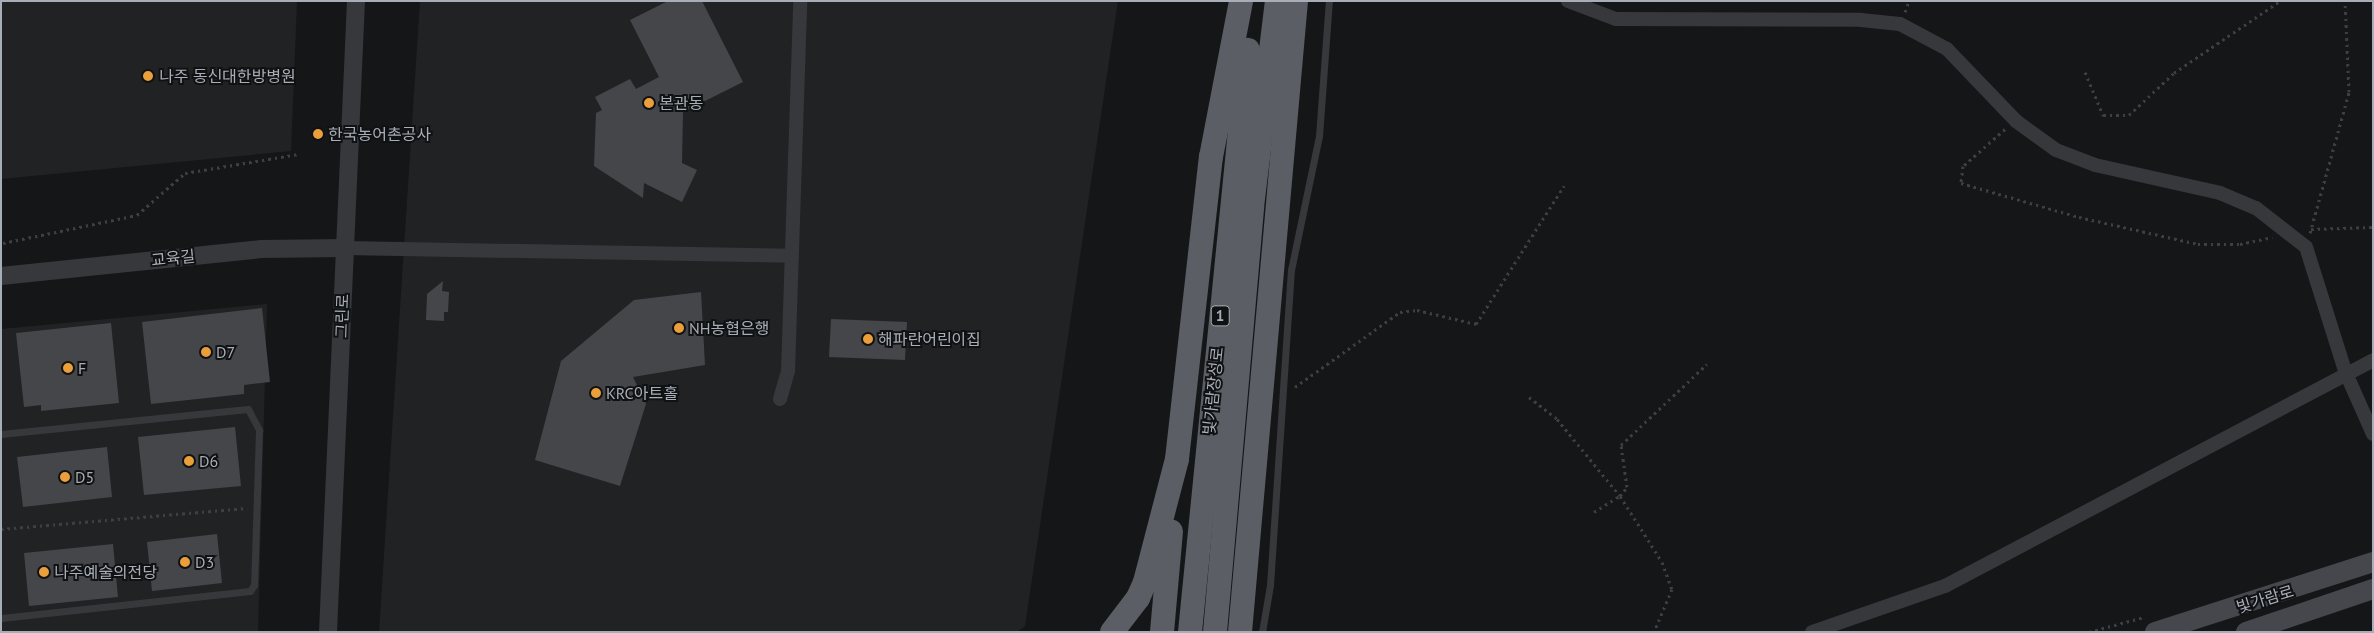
<!DOCTYPE html>
<meta charset="utf-8">
<style>
body{margin:0}
#map{position:relative;width:2374px;height:633px;overflow:hidden;background:#151617;font-family:"PT Sans","Noto Sans KR",sans-serif}
div>[style]{position:absolute}
[style*='--x']{left:calc(var(--x)*1px);top:calc(var(--y)*1px);width:calc(var(--w)*1px);rotate:calc(var(--a)*1deg)}
.built>*{inset:0;background:#212224}
.building>*{inset:0;background:#44464a}
.path>*{height:3px;margin-top:-1.5px;transform-origin:0;background:repeating-linear-gradient(90deg,#3d3f43 0 2.5px,transparent 0 6.5px)}
.service>*{height:7px;margin:-3.5px;padding:0 3.5px;transform-origin:3.5px;border-radius:3.5px;background:#37383c}
.minor>*{height:14px;margin:-7px;padding:0 7px;transform-origin:7px;border-radius:7px;background:#37383c}
.tertiary>*{height:18px;margin:-9px;padding:0 9px;transform-origin:9px;border-radius:9px;background:#37383c}
.secondary>*{height:20px;margin:-10px;padding:0 10px;transform-origin:10px;border-radius:10px;background:#45474c}
.trunk>*{height:24px;margin:-12px;padding:0 12px;transform-origin:12px;border-radius:12px;background:#5b5e64}
.dots>*{width:14px;height:14px;translate:-50% -50%;box-sizing:border-box;border:2px solid #101112;border-radius:50%}
span{translate:-50% -50%;white-space:nowrap;text-align:center;line-height:1.15;-webkit-text-stroke:4px #101112;paint-order:stroke}
.shield-label span{padding:1px 4px;background:#101112;border:1px solid;border-radius:4px;-webkit-text-stroke-width:0}
.shield-label{font-size:15px;color:#a8aeb7;font-weight:700}
.poi-label{font-size:16px;color:#a8aeb7}
.left{translate:0 -50%;text-align:left}
.street-label{font-size:16px;color:#a8aeb7}
.frame{position:absolute;inset:0;border:2px solid #a8aeb7;pointer-events:none}
</style>
<div id="map">
<div class="built">
<i style="clip-path:polygon(1px 1px,297px 1px,291px 151px,1px 179px)"></i>
<i style="clip-path:polygon(420px 1px,1118px 1px,1025px 626px,1017px 632px,379px 632px)"></i>
<i style="clip-path:polygon(267px 304px,258px 632px,1px 632px,1px 329px)"></i>
</div>
<div class="building">
<i style="clip-path:polygon(668px 1px,702px 1px,743px 82px,683px 112px,682px 163px,697px 170px,682px 202px,644px 183px,643px 198px,594px 166px,596px 113px,602px 110px,595px 97px,630px 79px,636px 89px,659px 77px,630px 20px)"></i>
<i style="clip-path:polygon(443px 281px,442px 291px,449px 292px,448px 312px,444px 312px,444px 321px,426px 320px,427px 294px)"></i>
<i style="clip-path:polygon(701px 292px,705px 365px,633px 377px,646px 404px,620px 486px,535px 460px,561px 361px,634px 300px)"></i>
<i style="clip-path:polygon(262px 308px,270px 382px,244px 385px,244px 394px,151px 404px,142px 322px)"></i>
<i style="clip-path:polygon(831px 319px,907px 322px,905px 360px,829px 357px)"></i>
<i style="clip-path:polygon(111px 323px,119px 403px,41px 411px,41px 405px,24px 407px,16px 333px)"></i>
<i style="clip-path:polygon(235px 427px,241px 486px,144px 495px,138px 437px)"></i>
<i style="clip-path:polygon(107px 447px,112px 497px,23px 507px,17px 457px)"></i>
<i style="clip-path:polygon(217px 534px,222px 583px,152px 591px,147px 542px)"></i>
<i style="clip-path:polygon(113px 544px,118px 597px,29px 606px,24px 553px)"></i>
</div>
<div class="path">
<i style="--x:1905;--y:12;--w:12;--a:-70"></i>
<i style="--x:2085;--y:72;--w:47;--a:67.3"></i>
<i style="--x:2103;--y:115;--w:26;--a:0"></i>
<i style="--x:2129;--y:115;--w:62;--a:-43"></i>
<i style="--x:2174;--y:73;--w:128;--a:-34.2"></i>
<i style="--x:2005;--y:129;--w:56;--a:138.6"></i>
<i style="--x:1963;--y:166;--w:17;--a:97"></i>
<i style="--x:1961;--y:183;--w:123;--a:16.1"></i>
<i style="--x:2079;--y:217;--w:122;--a:12.8"></i>
<i style="--x:2198;--y:244;--w:42;--a:0"></i>
<i style="--x:2240;--y:244;--w:33;--a:-12"></i>
<i style="--x:2311;--y:229;--w:62;--a:-1.8"></i>
<i style="--x:2310;--y:233;--w:146;--a:-74.5"></i>
<i style="--x:2349;--y:92;--w:91;--a:-92.5"></i>
<i style="--x:3;--y:243;--w:137;--a:-11.8"></i>
<i style="--x:137;--y:215;--w:64;--a:-41.2"></i>
<i style="--x:185;--y:173;--w:115;--a:-9.5"></i>
<i style="--x:1295;--y:387;--w:129;--a:-35.5"></i>
<i style="--x:1400;--y:312;--w:17;--a:-7"></i>
<i style="--x:1417;--y:310;--w:61;--a:13.3"></i>
<i style="--x:1476;--y:324;--w:164;--a:-57.5"></i>
<i style="--x:1529;--y:397;--w:36;--a:38"></i>
<i style="--x:1557;--y:419;--w:99;--a:50.7"></i>
<i style="--x:1620;--y:496;--w:11;--a:-52"></i>
<i style="--x:1627;--y:487;--w:42;--a:-98.1"></i>
<i style="--x:1621;--y:445;--w:118;--a:-43.3"></i>
<i style="--x:1594;--y:512;--w:31;--a:-32"></i>
<i style="--x:1620;--y:496;--w:78;--a:57.5"></i>
<i style="--x:1662;--y:562;--w:29;--a:70"></i>
<i style="--x:1672;--y:589;--w:47;--a:112.7"></i>
<i style="--x:1;--y:529;--w:247;--a:-4.9"></i>
<i style="--x:2089;--y:632;--w:57;--a:-15.3"></i>
</div>
<div class="service">
<i style="--x:1;--y:434;--w:248;--a:-5.8"></i>
<i style="--x:248;--y:409;--w:24;--a:62"></i>
<i style="--x:259;--y:430;--w:155;--a:91.8"></i>
<i style="--x:254;--y:585;--w:7;--a:124"></i>
<i style="--x:250;--y:591;--w:250;--a:173.8"></i>
<i style="--x:1262;--y:632;--w:48;--a:-80.3"></i>
<i style="--x:1270;--y:585;--w:316;--a:-86.2"></i>
<i style="--x:1291;--y:270;--w:137;--a:-78.2"></i>
<i style="--x:1319;--y:136;--w:135;--a:-85.8"></i>
</div>
<div class="minor">
<i style="--x:1568;--y:1;--w:51;--a:20.6"></i>
<i style="--x:1616;--y:19;--w:245;--a:0.2"></i>
<i style="--x:1861;--y:20;--w:39;--a:6"></i>
<i style="--x:1900;--y:24;--w:53;--a:28"></i>
<i style="--x:1947;--y:49;--w:100;--a:46.2"></i>
<i style="--x:2016;--y:121;--w:49;--a:35.9"></i>
<i style="--x:2056;--y:150;--w:42;--a:21"></i>
<i style="--x:2095;--y:165;--w:128;--a:12.6"></i>
<i style="--x:2220;--y:193;--w:39;--a:23"></i>
<i style="--x:2256;--y:208;--w:63;--a:38"></i>
<i style="--x:2306;--y:247;--w:130;--a:72.5"></i>
<i style="--x:2345;--y:371;--w:69;--a:66"></i>
<i style="--x:345;--y:248;--w:445;--a:1"></i>
<i style="--x:780;--y:399;--w:29;--a:-74"></i>
<i style="--x:788;--y:371;--w:370;--a:-88.1"></i>
<i style="--x:1812;--y:632;--w:141;--a:-19.1"></i>
<i style="--x:1945;--y:586;--w:484;--a:-27.8"></i>
</div>
<div class="tertiary">
<i style="--x:1;--y:276;--w:261;--a:-5.9"></i>
<i style="--x:261;--y:249;--w:84;--a:-0.7"></i>
<i style="--x:328;--y:632;--w:632;--a:-87.46"></i>
</div>
<div class="secondary">
<i style="--x:2155;--y:632;--w:229;--a:-17.8"></i>
<i style="--x:2246;--y:632;--w:134;--a:-18.7"></i>
</div>
<div class="trunk">
<i style="--x:1112;--y:632;--w:43;--a:-52.6"></i>
<i style="--x:1138;--y:598;--w:17;--a:-66"></i>
<i style="--x:1145;--y:582;--w:127;--a:-75.4"></i>
<i style="--x:1177;--y:459;--w:304;--a:-83.6"></i>
<i style="--x:1211;--y:157;--w:159;--a:-79.1"></i>
<i style="--x:1162;--y:632;--w:101;--a:-84.9"></i>
<i style="--x:1190;--y:632;--w:585;--a:-84.31"></i>
<i style="--x:1215;--y:632;--w:427;--a:-85"></i>
<i style="--x:1252;--y:207;--w:208;--a:-83.1"></i>
<i style="--x:1240;--y:632;--w:633;--a:-84.93"></i>
</div>
<div class="dots">
<i style="left:148px;top:76px;background:#ea9f3b"></i>
<i style="left:649px;top:103px;background:#ea9f3b"></i>
<i style="left:318px;top:134px;background:#ea9f3b"></i>
<i style="left:679px;top:328px;background:#ea9f3b"></i>
<i style="left:868px;top:339px;background:#ea9f3b"></i>
<i style="left:206px;top:352px;background:#ea9f3b"></i>
<i style="left:68px;top:368px;background:#ea9f3b"></i>
<i style="left:596px;top:393px;background:#ea9f3b"></i>
<i style="left:189px;top:461px;background:#ea9f3b"></i>
<i style="left:65px;top:477px;background:#ea9f3b"></i>
<i style="left:185px;top:562px;background:#ea9f3b"></i>
<i style="left:44px;top:572px;background:#ea9f3b"></i>
</div>
<div class="shield-label">
<span style="left:1220px;top:316px">1</span>
</div>
<div class="poi-label">
<span class="left" style="left:159px;top:76px">나주 동신대한방병원</span>
<span class="left" style="left:659px;top:103px">본관동</span>
<span class="left" style="left:328px;top:134px">한국농어촌공사</span>
<span class="left" style="left:689px;top:328px">NH농협은행</span>
<span class="left" style="left:878px;top:339px">해파란어린이집</span>
<span class="left" style="left:216px;top:352px">D7</span>
<span class="left" style="left:78px;top:368px">F</span>
<span class="left" style="left:606px;top:393px">KRC아트홀</span>
<span class="left" style="left:199px;top:461px">D6</span>
<span class="left" style="left:75px;top:477px">D5</span>
<span class="left" style="left:195px;top:562px">D3</span>
<span class="left" style="left:54px;top:572px">나주예술의전당</span>
</div>
<div class="street-label">
<span style="left:173px;top:258px;rotate:-6deg">교육길</span>
<span style="left:342px;top:316px;rotate:-88deg">그린로</span>
<span style="left:1213px;top:391px;rotate:-84deg">빛가람장성로</span>
<span style="left:2265px;top:599px;rotate:-17deg">빛가람로</span>
</div>
<div class="frame"></div>
</div>
